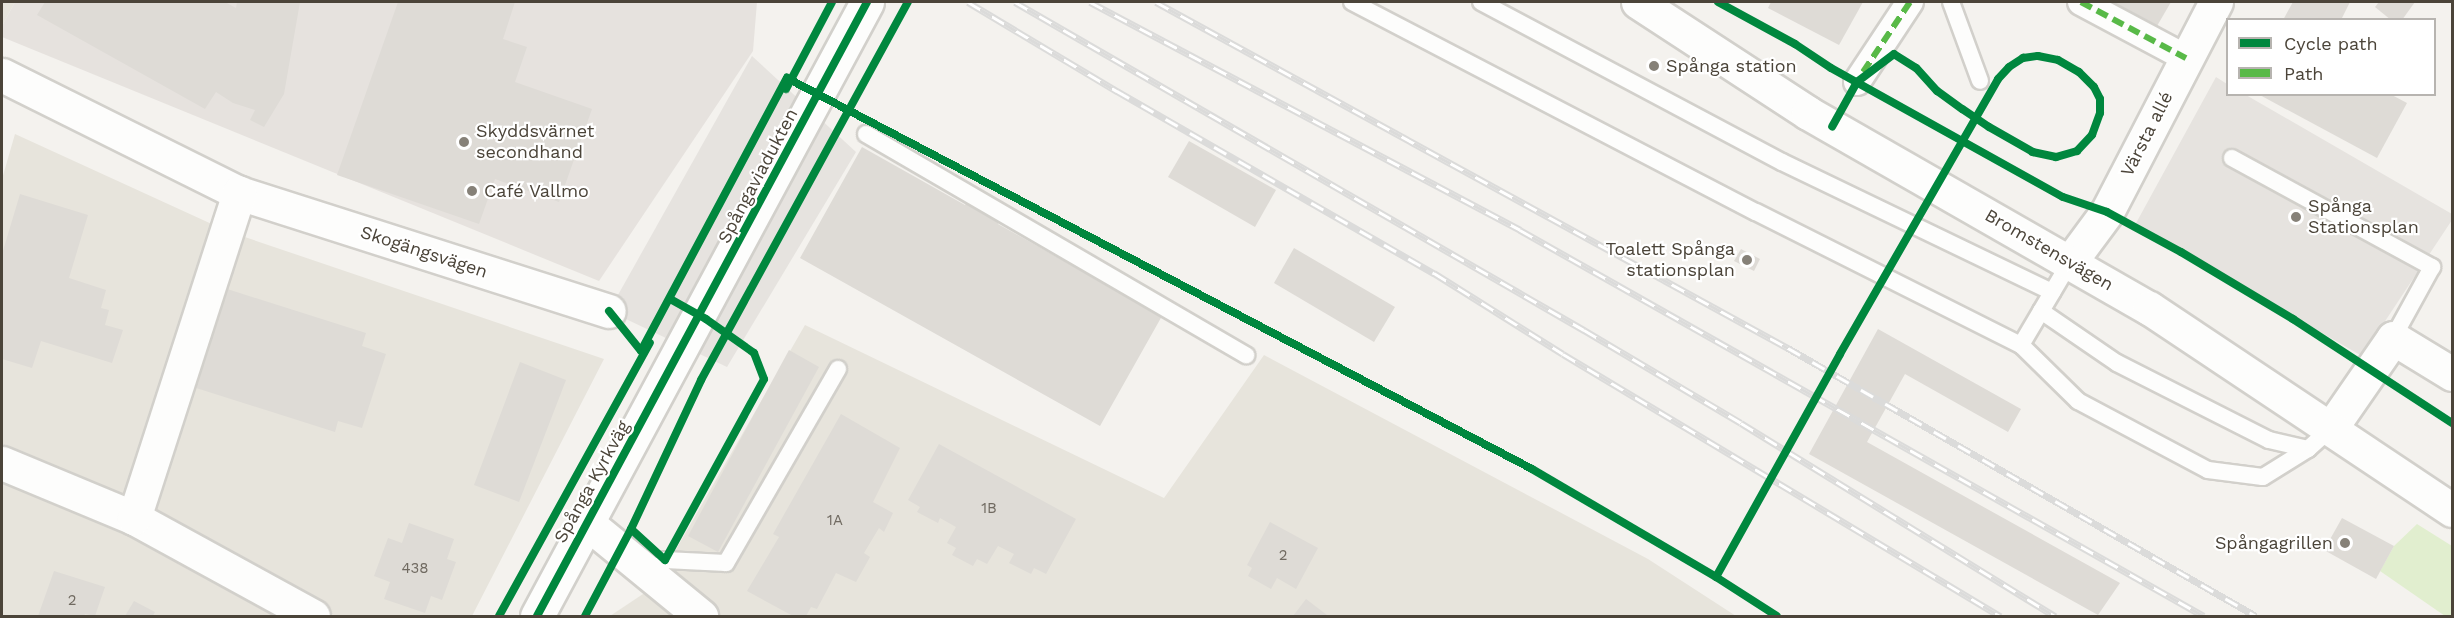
<!DOCTYPE html>
<meta charset="utf-8">
<style>
body{margin:0}
#map{position:relative;width:2454px;height:618px;overflow:hidden;background:#f4f2ee;font-family:"Work Sans",sans-serif}
div>[style]{position:absolute}
[style*='--x']{left:calc(var(--x)*1px);top:calc(var(--y)*1px);width:calc(var(--w)*1px);rotate:calc(var(--a)*1deg)}
.residential>*{inset:0;background:#e7e4dc}
.industrial>*{inset:0;background:#e6e2de}
.green>*{inset:0;background:#e1eecf}
.parking>*{inset:0;background:#e6e3df}
.building>*{inset:0;background:#dedbd6}
.roads{filter:drop-shadow(2px 0 #d2d0cb) drop-shadow(-2px 0 #d2d0cb) drop-shadow(0 2px #d2d0cb) drop-shadow(0 -2px #d2d0cb)}
.service>*{height:16px;margin:-8px;padding:0 8px;transform-origin:8px;border-radius:8px;background:#fdfdfc}
.pedestrian>*{height:26px;margin:-13px;padding:0 13px;transform-origin:13px;border-radius:13px;background:#fdfdfc}
.minor>*{height:33px;margin:-16.5px;padding:0 16.5px;transform-origin:16.5px;border-radius:16.5px;background:#fdfdfc}
.tertiary>*{height:33px;margin:-16.5px;padding:0 16.5px;transform-origin:16.5px;border-radius:16.5px;background:#fdfdfc}
.rail>*{height:7px;margin-top:-3.5px;transform-origin:0;background:repeating-linear-gradient(90deg,#fff 0 14px,#dbdbda 0 28px);box-sizing:border-box;border-block:2px solid #dbdbda}
.quiet>*{height:6px;margin-top:-3px;transform-origin:0;background:repeating-linear-gradient(90deg,#58b947 0 12px,transparent 0 18px)}
.cycleway>*{height:8px;margin:-4px;padding:0 4px;transform-origin:4px;border-radius:4px;background:#00873e}
.dots>*{width:16px;height:16px;translate:-50% -50%;box-sizing:border-box;border:3px solid #fff;border-radius:50%}
span{translate:-50% -50%;white-space:nowrap;text-align:center;line-height:1.15;-webkit-text-stroke:4.5px #fff;paint-order:stroke}
.number-label{font-size:15px;color:#706a61}
.number-label span{-webkit-text-stroke-width:0}
.poi-label{font-size:18px;color:#4b4439}
.left{translate:0 -50%;text-align:left}
.right{translate:-100% -50%;text-align:right}
.street-label{font-size:18px;color:#4b4439}
.frame{position:absolute;inset:0;border:3px solid #4b4439;pointer-events:none}
.legend{position:absolute;left:2226px;top:18px;width:210px;height:78px;box-sizing:border-box;background:#fff;border:2px solid #b7b4b0;margin:0;padding:8px 10px;list-style:none;font-size:18px;color:#4b4439}
.legend li{display:flex;align-items:center;gap:12px;height:30px}
.legend b{width:30px;border:2px solid #b7b4b0}
</style>
<div id="map">
<div class="residential">
<i style="clip-path:polygon(2px 2px,15px 2px,2px 26px)"></i>
<i style="clip-path:polygon(15px 134px,227px 231px,604px 359px,472px 616px,2px 616px,2px 179px)"></i>
<i style="clip-path:polygon(805px 325px,1164px 498px,1264px 355px,1648px 559px,1736px 616px,610px 616px,655px 586px)"></i>
</div>
<div class="industrial">
<i style="clip-path:polygon(15px 2px,757px 2px,753px 51px,599px 281px,2px 37px,2px 26px)"></i>
</div>
<div class="green">
<i style="clip-path:polygon(2417px 524px,2452px 546px,2452px 616px,2445px 616px,2380px 571px,2394px 546px)"></i>
</div>
<div class="parking">
<i style="clip-path:polygon(752px 56px,856px 152px,727px 367px,609px 311px)"></i>
<i style="clip-path:polygon(2216px 77px,2227px 84px,2228px 94px,2246px 95px,2452px 214px,2452px 220px,2362px 356px,2135px 225px)"></i>
</div>
<div class="building">
<i style="clip-path:polygon(45px 2px,225px 2px,236px 8px,237px 2px,300px 2px,284px 94px,264px 127px,250px 120px,255px 110px,233px 103px,216px 92px,205px 109px,37px 15px)"></i>
<i style="clip-path:polygon(398px 2px,515px 2px,503px 39px,527px 47px,515px 82px,592px 109px,559px 202px,495px 179px,479px 224px,337px 175px)"></i>
<i style="clip-path:polygon(1771px 2px,1863px 2px,1839px 45px,1768px 8px)"></i>
<i style="clip-path:polygon(2089px 2px,2171px 2px,2150px 38px)"></i>
<i style="clip-path:polygon(2293px 2px,2350px 2px,2341px 20px,2283px 20px)"></i>
<i style="clip-path:polygon(2379px 2px,2415px 2px,2402px 20px,2391px 20px,2375px 7px)"></i>
<i style="clip-path:polygon(2258px 94px,2390px 94px,2407px 103px,2377px 158px)"></i>
<i style="clip-path:polygon(1189px 141px,1276px 190px,1255px 227px,1168px 177px)"></i>
<i style="clip-path:polygon(862px 147px,965px 205px,975px 189px,1008px 208px,998px 224px,1162px 316px,1100px 426px,800px 258px)"></i>
<i style="clip-path:polygon(20px 194px,88px 215px,69px 278px,106px 290px,101px 308px,109px 310px,105px 325px,123px 330px,112px 363px,41px 341px,32px 368px,2px 359px,2px 254px)"></i>
<i style="clip-path:polygon(1294px 248px,1395px 307px,1374px 342px,1274px 283px)"></i>
<i style="clip-path:polygon(1741px 249px,1760px 259px,1754px 271px,1734px 261px)"></i>
<i style="clip-path:polygon(224px 288px,366px 333px,362px 346px,386px 354px,362px 428px,338px 421px,335px 432px,193px 387px)"></i>
<i style="clip-path:polygon(1878px 329px,2021px 409px,2008px 432px,1905px 374px,1867px 442px,2120px 583px,2098px 615px,1809px 454px)"></i>
<i style="clip-path:polygon(789px 350px,819px 367px,718px 552px,688px 536px)"></i>
<i style="clip-path:polygon(520px 362px,566px 380px,519px 502px,474px 485px)"></i>
<i style="clip-path:polygon(841px 414px,900px 448px,873px 502px,893px 513px,884px 532px,879px 528px,864px 553px,870px 557px,856px 582px,836px 573px,817px 609px,811px 607px,806px 616px,793px 616px,747px 591px,779px 537px,773px 534px)"></i>
<i style="clip-path:polygon(939px 444px,1076px 519px,1046px 574px,1034px 568px,1031px 574px,1009px 563px,1014px 554px,998px 546px,987px 564px,977px 559px,973px 566px,952px 555px,956px 548px,947px 543px,956px 527px,940px 518px,938px 523px,917px 512px,920px 507px,908px 500px)"></i>
<i style="clip-path:polygon(2342px 518px,2394px 546px,2376px 579px,2324px 550px)"></i>
<i style="clip-path:polygon(1270px 522px,1318px 548px,1296px 589px,1277px 578px,1271px 589px,1248px 576px,1252px 568px,1247px 565px)"></i>
<i style="clip-path:polygon(409px 523px,454px 539px,447px 559px,456px 562px,442px 600px,431px 596px,425px 613px,384px 599px,390px 582px,374px 576px,388px 538px,402px 543px)"></i>
<i style="clip-path:polygon(54px 571px,105px 587px,95px 616px,85px 614px,84px 616px,38px 616px)"></i>
<i style="clip-path:polygon(1306px 599px,1327px 615px,1326px 616px,1293px 616px)"></i>
<i style="clip-path:polygon(134px 601px,155px 612px,153px 616px,125px 616px)"></i>
</div>
<div class="roads">
<div class="service">
<i style="--x:1352;--y:2;--w:455;--a:27.5"></i>
<i style="--x:1756;--y:212;--w:297;--a:26.7"></i>
<i style="--x:2021;--y:345;--w:80;--a:44.5"></i>
<i style="--x:2078;--y:401;--w:147;--a:28"></i>
<i style="--x:2208;--y:470;--w:55;--a:7.3"></i>
<i style="--x:2263;--y:477;--w:53;--a:-31.9"></i>
<i style="--x:2308;--y:449;--w:31;--a:-42"></i>
<i style="--x:1481;--y:2;--w:341;--a:28"></i>
<i style="--x:1782;--y:162;--w:300;--a:25.7"></i>
<i style="--x:1951;--y:2;--w:84;--a:69.8"></i>
<i style="--x:866;--y:134;--w:440;--a:30.2"></i>
<i style="--x:2232;--y:158;--w:228;--a:28.6"></i>
<i style="--x:2432;--y:267;--w:81;--a:118.8"></i>
<i style="--x:2041;--y:311;--w:92;--a:34.4"></i>
<i style="--x:2117;--y:363;--w:170;--a:26.9"></i>
<i style="--x:2269;--y:440;--w:40;--a:13"></i>
<i style="--x:2021;--y:345;--w:96;--a:-59.4"></i>
<i style="--x:653;--y:576;--w:20;--a:-53"></i>
<i style="--x:665;--y:560;--w:61;--a:2.8"></i>
<i style="--x:726;--y:563;--w:224;--a:-60"></i>
</div>
<div class="pedestrian">
<i style="--x:2081;--y:2;--w:119;--a:28.1"></i>
<i style="--x:1857;--y:82;--w:96;--a:-56.5"></i>
</div>
<div class="minor">
<i style="--x:2;--y:75;--w:265;--a:26.5"></i>
<i style="--x:239;--y:193;--w:388;--a:17.7"></i>
<i style="--x:2070;--y:262;--w:62;--a:-53.5"></i>
<i style="--x:2107;--y:212;--w:237;--a:-62.6"></i>
<i style="--x:2331;--y:428;--w:109;--a:-55.4"></i>
<i style="--x:2393;--y:338;--w:69;--a:31.4"></i>
<i style="--x:2;--y:463;--w:143;--a:22.6"></i>
<i style="--x:134;--y:518;--w:204;--a:28.7"></i>
<i style="--x:134;--y:518;--w:342;--a:-72.1"></i>
<i style="--x:586;--y:522;--w:149;--a:39.3"></i>
</div>
<div class="tertiary">
<i style="--x:1638;--y:2;--w:203;--a:33.1"></i>
<i style="--x:1808;--y:113;--w:393;--a:29.8"></i>
<i style="--x:2149;--y:308;--w:364;--a:33.7"></i>
<i style="--x:537;--y:616;--w:697;--a:-61.74"></i>
</div>
</div>
<div class="rail">
<i style="--x:968;--y:2;--w:174;--a:30.9"></i>
<i style="--x:1117;--y:91;--w:366;--a:29.9"></i>
<i style="--x:1434;--y:273;--w:152;--a:32.1"></i>
<i style="--x:1563;--y:354;--w:510;--a:30.94"></i>
<i style="--x:1015;--y:2;--w:657;--a:29.96"></i>
<i style="--x:1584;--y:330;--w:182;--a:30.6"></i>
<i style="--x:1741;--y:423;--w:369;--a:31.6"></i>
<i style="--x:1090;--y:2;--w:487;--a:27.9"></i>
<i style="--x:1520;--y:230;--w:785;--a:29.44"></i>
<i style="--x:1156;--y:2;--w:721;--a:28.7"></i>
<i style="--x:1788;--y:348;--w:539;--a:29.8"></i>
</div>
<div class="quiet">
<i style="--x:2081;--y:2;--w:119;--a:28.1"></i>
<i style="--x:1863;--y:72;--w:84;--a:-56.1"></i>
</div>
<div class="cycleway">
<i style="--x:1718;--y:2;--w:88;--a:28.6"></i>
<i style="--x:1795;--y:44;--w:43;--a:33.7"></i>
<i style="--x:1831;--y:68;--w:265;--a:29.1"></i>
<i style="--x:2063;--y:197;--w:46;--a:18.8"></i>
<i style="--x:2107;--y:212;--w:84;--a:28.4"></i>
<i style="--x:2181;--y:252;--w:131;--a:30.9"></i>
<i style="--x:2293;--y:319;--w:190;--a:33.2"></i>
<i style="--x:786;--y:89;--w:98;--a:-62.1"></i>
<i style="--x:609;--y:311;--w:51;--a:51.3"></i>
<i style="--x:641;--y:351;--w:310;--a:-61.9"></i>
<i style="--x:787;--y:78;--w:841;--a:27.69"></i>
<i style="--x:1532;--y:469;--w:213;--a:30.4"></i>
<i style="--x:1716;--y:577;--w:72;--a:32.6"></i>
<i style="--x:631;--y:529;--w:46;--a:42.4"></i>
<i style="--x:665;--y:560;--w:206;--a:-61.3"></i>
<i style="--x:764;--y:379;--w:28;--a:-111"></i>
<i style="--x:754;--y:353;--w:59;--a:-144.7"></i>
<i style="--x:706;--y:319;--w:41;--a:-150.9"></i>
<i style="--x:1716;--y:577;--w:255;--a:-60.9"></i>
<i style="--x:1840;--y:354;--w:317;--a:-60.1"></i>
<i style="--x:1998;--y:79;--w:16;--a:-47"></i>
<i style="--x:2009;--y:67;--w:17;--a:-33"></i>
<i style="--x:2023;--y:58;--w:15;--a:-8"></i>
<i style="--x:2038;--y:56;--w:20;--a:11"></i>
<i style="--x:2058;--y:60;--w:24;--a:30"></i>
<i style="--x:2079;--y:72;--w:21;--a:45"></i>
<i style="--x:2094;--y:87;--w:13;--a:63"></i>
<i style="--x:2100;--y:99;--w:14;--a:90"></i>
<i style="--x:2100;--y:113;--w:23;--a:110"></i>
<i style="--x:2092;--y:135;--w:22;--a:133"></i>
<i style="--x:2077;--y:151;--w:22;--a:164"></i>
<i style="--x:2056;--y:157;--w:24;--a:-168"></i>
<i style="--x:2033;--y:152;--w:51;--a:-150.4"></i>
<i style="--x:1989;--y:127;--w:32;--a:-146"></i>
<i style="--x:1962;--y:109;--w:31;--a:-144"></i>
<i style="--x:1937;--y:91;--w:31;--a:-132"></i>
<i style="--x:1916;--y:68;--w:26;--a:-148"></i>
<i style="--x:1894;--y:54;--w:46;--a:142.9"></i>
<i style="--x:1857;--y:82;--w:51;--a:119.1"></i>
<i style="--x:499;--y:616;--w:312;--a:-61.1"></i>
<i style="--x:537;--y:616;--w:697;--a:-61.74"></i>
<i style="--x:585;--y:616;--w:98;--a:-62.1"></i>
<i style="--x:631;--y:529;--w:165;--a:-64.8"></i>
<i style="--x:701;--y:380;--w:431;--a:-61.3"></i>
</div>
<div class="dots">
<i style="left:1654px;top:66px;background:#868178"></i>
<i style="left:464px;top:142px;background:#868178"></i>
<i style="left:472px;top:191px;background:#868178"></i>
<i style="left:2296px;top:217px;background:#868178"></i>
<i style="left:1747px;top:260px;background:#868178"></i>
<i style="left:2345px;top:543px;background:#868178"></i>
</div>
<div class="number-label">
<span style="left:989px;top:509px">1B</span>
<span style="left:835px;top:521px">1A</span>
<span style="left:1283px;top:556px">2</span>
<span style="left:415px;top:569px">438</span>
<span style="left:72px;top:601px">2</span>
</div>
<div class="poi-label">
<span class="left" style="left:1666px;top:66px">Spånga station</span>
<span class="left" style="left:476px;top:142px">Skyddsvärnet<br>secondhand</span>
<span class="left" style="left:484px;top:191px">Café Vallmo</span>
<span class="left" style="left:2308px;top:217px">Spånga<br>Stationsplan</span>
<span class="right" style="left:1735px;top:260px">Toalett Spånga<br>stationsplan</span>
<span class="right" style="left:2333px;top:543px">Spångagrillen</span>
</div>
<div class="street-label">
<span style="left:2147px;top:134px;rotate:-63deg">Värsta allé</span>
<span style="left:758px;top:176px;rotate:-62deg">Spångaviadukten</span>
<span style="left:2049px;top:250px;rotate:30deg">Bromstensvägen</span>
<span style="left:424px;top:252px;rotate:18deg">Skogängsvägen</span>
<span style="left:592px;top:482px;rotate:-61deg">Spånga Kyrkväg</span>
</div>
<div class="frame"></div>
<ul class="legend">
<li><b style="height:8px;background:#00873e"></b>Cycle path</li>
<li><b style="height:8px;background:#58b947"></b>Path</li>
</ul>
</div>
